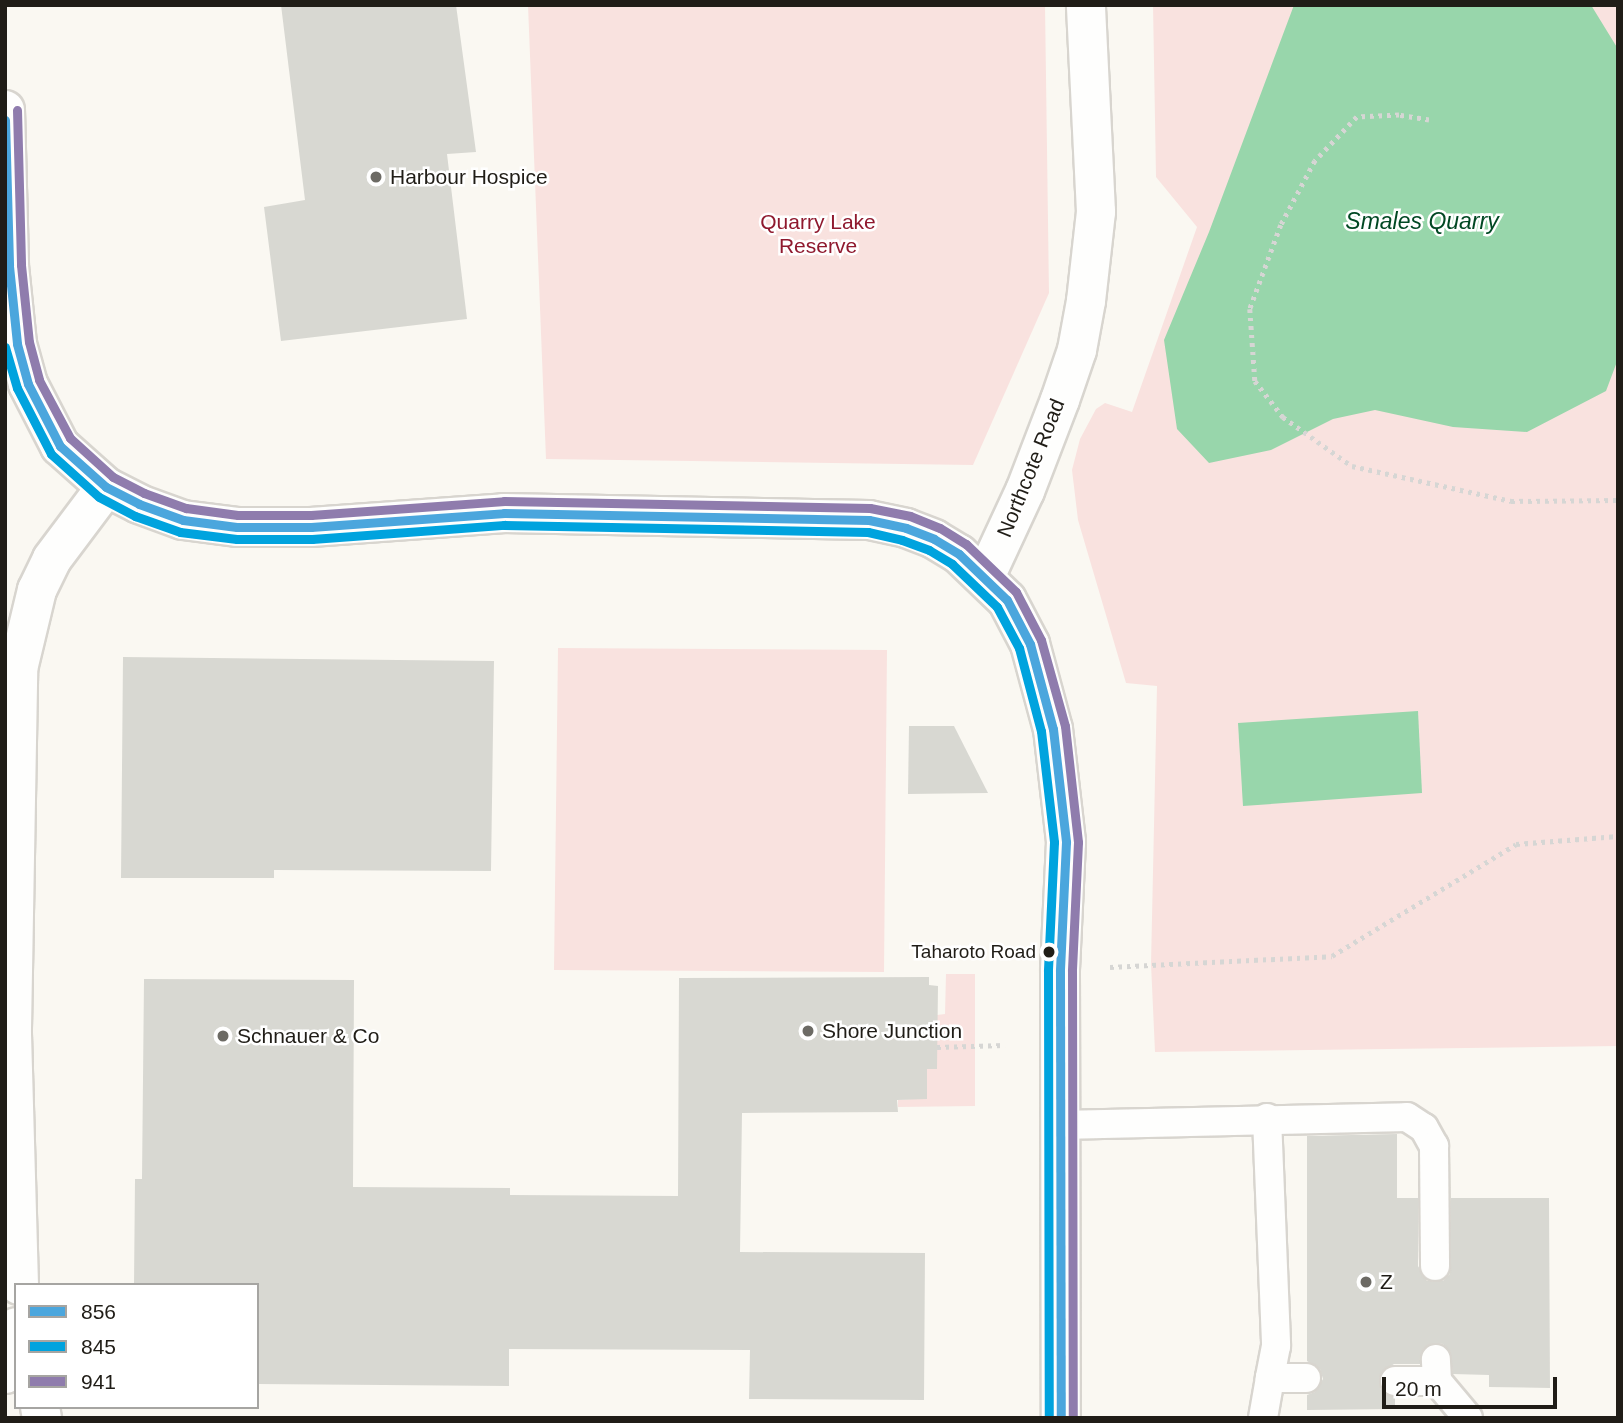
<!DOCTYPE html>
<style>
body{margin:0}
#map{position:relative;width:1623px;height:1423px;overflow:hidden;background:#faf8f2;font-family:Helvetica,sans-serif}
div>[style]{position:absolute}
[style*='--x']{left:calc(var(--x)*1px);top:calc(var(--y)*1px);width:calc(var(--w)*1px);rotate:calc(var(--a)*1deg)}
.green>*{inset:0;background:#f9e2df}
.water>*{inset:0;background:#98d6ab}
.building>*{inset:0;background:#d8d8d2}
.path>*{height:4.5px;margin-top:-2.25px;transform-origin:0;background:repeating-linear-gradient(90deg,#d6d6d4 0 3.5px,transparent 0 8.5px)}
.roads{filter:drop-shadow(2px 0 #d8d5cf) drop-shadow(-2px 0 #d8d5cf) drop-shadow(0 2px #d8d5cf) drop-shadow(0 -2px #d8d5cf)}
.lane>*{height:28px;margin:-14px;padding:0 14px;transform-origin:14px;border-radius:14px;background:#fefefd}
.street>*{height:38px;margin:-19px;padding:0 19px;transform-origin:19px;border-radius:19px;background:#fefefd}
.bus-1>*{height:9px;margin:-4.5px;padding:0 4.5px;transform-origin:4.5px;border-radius:4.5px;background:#4ba6dd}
.bus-2>*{height:9px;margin:-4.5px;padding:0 4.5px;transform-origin:4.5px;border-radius:4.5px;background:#00a3de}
.bus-3>*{height:9px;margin:-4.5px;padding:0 4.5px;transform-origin:4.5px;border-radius:4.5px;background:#8f7cad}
.dots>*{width:19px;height:19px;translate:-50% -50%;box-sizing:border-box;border:4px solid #fff;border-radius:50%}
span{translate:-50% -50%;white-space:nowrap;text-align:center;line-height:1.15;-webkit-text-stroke:5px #fff;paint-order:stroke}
.bus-label{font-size:19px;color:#201d17}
.right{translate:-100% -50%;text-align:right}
.poi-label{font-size:21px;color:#201d17}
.left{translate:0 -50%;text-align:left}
.park-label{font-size:21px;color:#8f192e}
.street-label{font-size:21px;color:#201d17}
.water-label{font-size:23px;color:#004823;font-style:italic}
.frame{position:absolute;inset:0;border:7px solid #201d17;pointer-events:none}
.legend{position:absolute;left:14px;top:1283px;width:245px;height:126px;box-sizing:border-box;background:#fff;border:2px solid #a6a5a2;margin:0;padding:9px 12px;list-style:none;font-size:21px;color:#201d17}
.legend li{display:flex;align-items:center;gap:14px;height:35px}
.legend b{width:35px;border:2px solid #a6a5a2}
.scale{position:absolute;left:1382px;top:1377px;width:175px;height:32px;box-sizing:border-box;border:4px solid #201d17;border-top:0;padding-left:9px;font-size:21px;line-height:24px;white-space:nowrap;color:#201d17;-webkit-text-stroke:5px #fff;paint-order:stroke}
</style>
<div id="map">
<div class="green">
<i style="clip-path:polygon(528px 5px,1045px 5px,1049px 293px,973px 465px,546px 459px)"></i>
<i style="clip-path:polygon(1153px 5px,1618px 5px,1618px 1046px,1155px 1052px,1151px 964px,1157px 686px,1126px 683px,1078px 520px,1072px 470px,1080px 439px,1096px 409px,1105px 403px,1132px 412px,1197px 227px,1156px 177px)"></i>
<i style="clip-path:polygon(558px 648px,887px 650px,884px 972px,554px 970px)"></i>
<i style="clip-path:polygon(946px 974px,975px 974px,975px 1106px,898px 1107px,898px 1100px,927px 1098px,927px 1069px,937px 1069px,937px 1015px,945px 1014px)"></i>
</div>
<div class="water">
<i style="clip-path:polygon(1294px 5px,1591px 5px,1618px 49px,1618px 359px,1606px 391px,1527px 432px,1453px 427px,1375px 410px,1333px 419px,1271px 450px,1209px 463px,1177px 429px,1164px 340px,1209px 232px)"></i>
<i style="clip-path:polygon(1418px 711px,1422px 793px,1243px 806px,1238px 723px)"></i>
</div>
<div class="building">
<i style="clip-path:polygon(281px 5px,456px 5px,476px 152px,447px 154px,467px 319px,281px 341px,264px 207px,305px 200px)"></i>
<i style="clip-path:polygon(123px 657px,494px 661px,491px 871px,274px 870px,274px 878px,121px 878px)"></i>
<i style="clip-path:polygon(909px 726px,954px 726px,988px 793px,908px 794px)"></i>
<i style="clip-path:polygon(929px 977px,929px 985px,938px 986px,937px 1069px,927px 1069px,927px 1099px,897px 1100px,898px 1112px,742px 1113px,740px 1252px,925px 1253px,924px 1400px,749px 1399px,750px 1350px,509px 1349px,509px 1386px,257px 1384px,257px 1285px,134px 1285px,135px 1179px,142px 1179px,144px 979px,354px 980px,353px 1187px,510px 1188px,510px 1195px,678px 1196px,679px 978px)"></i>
<i style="clip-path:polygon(1397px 1134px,1397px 1198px,1418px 1198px,1418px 1266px,1427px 1281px,1443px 1281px,1450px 1274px,1451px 1198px,1549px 1198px,1550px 1388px,1489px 1387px,1489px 1375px,1453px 1374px,1450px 1351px,1443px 1344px,1435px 1343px,1422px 1351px,1420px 1364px,1394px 1364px,1381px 1372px,1380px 1389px,1395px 1398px,1395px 1409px,1307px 1410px,1307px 1395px,1315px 1392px,1323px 1379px,1320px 1369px,1307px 1361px,1307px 1136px)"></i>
</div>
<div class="path">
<i style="--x:1429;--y:120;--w:30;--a:-171"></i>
<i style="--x:1399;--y:115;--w:42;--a:177.3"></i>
<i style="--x:1357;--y:117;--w:61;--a:133.7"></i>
<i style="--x:1315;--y:161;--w:72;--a:118"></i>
<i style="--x:1281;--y:225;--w:90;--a:110.3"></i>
<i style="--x:1250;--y:309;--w:72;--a:86"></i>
<i style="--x:1255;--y:381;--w:46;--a:52.1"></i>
<i style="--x:1283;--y:417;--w:85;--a:35.4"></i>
<i style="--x:1352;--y:466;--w:163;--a:12.4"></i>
<i style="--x:1511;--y:501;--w:107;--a:-0.5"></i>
<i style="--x:1110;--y:967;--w:222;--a:-2.8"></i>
<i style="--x:1332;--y:956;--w:215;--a:-31.3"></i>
<i style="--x:1516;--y:844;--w:102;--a:-4.5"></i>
<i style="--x:937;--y:1047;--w:68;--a:-1.7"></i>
</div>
<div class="roads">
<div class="lane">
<i style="--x:1267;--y:1118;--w:228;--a:87.7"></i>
<i style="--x:1276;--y:1346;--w:33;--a:101"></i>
<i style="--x:1270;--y:1378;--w:36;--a:0"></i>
<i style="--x:1060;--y:1125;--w:347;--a:-1.3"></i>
<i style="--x:1407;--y:1117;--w:20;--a:33"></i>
<i style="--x:1424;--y:1128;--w:21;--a:61"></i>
<i style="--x:1434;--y:1146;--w:120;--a:89.5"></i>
<i style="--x:1395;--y:1381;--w:42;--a:0"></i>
<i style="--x:1437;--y:1381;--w:22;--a:-93"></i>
<i style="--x:1437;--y:1381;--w:48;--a:50"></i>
<i style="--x:1263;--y:1418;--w:41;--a:-80.1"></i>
</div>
<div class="street">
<i style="--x:5;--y:110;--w:156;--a:88.5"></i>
<i style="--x:9;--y:266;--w:78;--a:84.1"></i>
<i style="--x:17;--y:344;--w:41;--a:74.6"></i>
<i style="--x:28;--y:384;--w:70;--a:62.7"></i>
<i style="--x:60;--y:446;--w:62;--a:41.7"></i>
<i style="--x:106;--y:487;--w:37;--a:27"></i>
<i style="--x:139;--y:504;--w:47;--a:20"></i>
<i style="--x:183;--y:520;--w:54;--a:7.4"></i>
<i style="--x:237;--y:527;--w:74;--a:0"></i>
<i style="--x:311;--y:527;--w:194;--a:-4.1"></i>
<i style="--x:504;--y:513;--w:365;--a:1.1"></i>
<i style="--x:869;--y:520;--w:38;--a:12"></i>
<i style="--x:906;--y:528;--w:30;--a:21"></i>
<i style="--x:934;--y:539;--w:29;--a:31"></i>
<i style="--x:959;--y:554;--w:66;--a:43.8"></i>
<i style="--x:1007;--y:600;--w:50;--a:62.4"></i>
<i style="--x:1030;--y:644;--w:88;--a:74.9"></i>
<i style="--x:1053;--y:729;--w:114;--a:83.4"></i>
<i style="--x:1066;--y:842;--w:129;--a:92.7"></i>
<i style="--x:1060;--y:971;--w:447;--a:89.9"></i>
<i style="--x:985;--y:577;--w:95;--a:-65.1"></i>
<i style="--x:1025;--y:491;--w:97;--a:-69"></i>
<i style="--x:1060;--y:400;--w:53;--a:-71.2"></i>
<i style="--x:1077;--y:350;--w:50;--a:-79.6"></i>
<i style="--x:1086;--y:301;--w:90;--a:-83.6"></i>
<i style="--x:1096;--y:212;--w:207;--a:-92.8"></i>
<i style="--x:19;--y:1285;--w:257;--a:-91.6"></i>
<i style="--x:12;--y:1028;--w:359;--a:-89"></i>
<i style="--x:18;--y:669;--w:81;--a:-76.5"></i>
<i style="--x:37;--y:590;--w:34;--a:-64"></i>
<i style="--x:52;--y:559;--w:90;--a:-53.1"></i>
<i style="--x:5;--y:1374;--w:48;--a:-76.8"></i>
<i style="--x:40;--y:1407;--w:11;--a:80"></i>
</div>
</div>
<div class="bus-1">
<i style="--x:5;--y:120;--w:146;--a:88.4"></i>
<i style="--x:9;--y:266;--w:78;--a:84.1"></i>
<i style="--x:17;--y:344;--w:41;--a:74.6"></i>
<i style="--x:28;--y:384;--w:70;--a:62.7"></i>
<i style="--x:60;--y:446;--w:62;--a:41.7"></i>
<i style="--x:106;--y:487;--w:37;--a:27"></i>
<i style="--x:139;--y:504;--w:47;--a:20"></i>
<i style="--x:183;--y:520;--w:54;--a:7.4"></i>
<i style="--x:237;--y:527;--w:74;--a:0"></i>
<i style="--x:311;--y:527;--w:194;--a:-4.1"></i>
<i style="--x:504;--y:513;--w:365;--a:1.1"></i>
<i style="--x:869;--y:520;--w:38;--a:12"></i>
<i style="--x:906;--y:528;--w:30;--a:21"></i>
<i style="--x:934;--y:539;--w:29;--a:31"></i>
<i style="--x:959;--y:554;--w:66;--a:43.8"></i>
<i style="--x:1007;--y:600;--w:50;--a:62.4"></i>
<i style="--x:1030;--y:644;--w:88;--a:74.9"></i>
<i style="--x:1053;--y:729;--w:114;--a:83.4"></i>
<i style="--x:1066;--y:842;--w:129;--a:92.7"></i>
<i style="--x:1060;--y:971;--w:447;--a:89.9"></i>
</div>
<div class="bus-2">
<i style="--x:5;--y:347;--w:43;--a:73.7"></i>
<i style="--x:17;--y:388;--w:74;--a:62.7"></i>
<i style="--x:51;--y:454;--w:64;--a:41.9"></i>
<i style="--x:99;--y:497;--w:41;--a:27.8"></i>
<i style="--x:135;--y:516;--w:48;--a:19.6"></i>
<i style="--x:180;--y:532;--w:57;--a:7"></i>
<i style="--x:237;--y:539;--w:75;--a:0"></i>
<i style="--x:312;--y:539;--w:193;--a:-4.2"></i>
<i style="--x:504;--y:525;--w:364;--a:1.1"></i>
<i style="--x:868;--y:532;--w:35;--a:13"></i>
<i style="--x:902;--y:540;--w:29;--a:20"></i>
<i style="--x:929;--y:550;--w:27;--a:31"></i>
<i style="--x:952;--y:564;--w:62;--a:43.7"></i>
<i style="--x:997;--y:607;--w:47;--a:61.8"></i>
<i style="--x:1019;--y:648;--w:86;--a:75.2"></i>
<i style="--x:1041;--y:731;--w:112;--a:83.3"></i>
<i style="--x:1054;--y:842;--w:129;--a:92.7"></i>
<i style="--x:1048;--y:971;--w:447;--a:89.9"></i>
</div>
<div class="bus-3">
<i style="--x:17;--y:110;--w:155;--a:88.5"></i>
<i style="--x:21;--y:265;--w:77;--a:84.1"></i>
<i style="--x:29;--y:342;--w:39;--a:75"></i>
<i style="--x:39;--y:380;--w:66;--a:61.9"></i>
<i style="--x:70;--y:438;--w:58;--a:42.2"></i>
<i style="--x:113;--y:477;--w:35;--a:27"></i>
<i style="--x:144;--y:493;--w:45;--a:19.7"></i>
<i style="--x:186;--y:508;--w:52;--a:7.7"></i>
<i style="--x:238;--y:515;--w:73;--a:0"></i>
<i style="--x:311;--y:515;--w:194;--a:-4.1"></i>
<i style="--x:504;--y:501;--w:366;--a:1.1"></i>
<i style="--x:870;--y:508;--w:41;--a:11.3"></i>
<i style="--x:910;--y:516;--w:32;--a:22"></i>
<i style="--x:940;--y:528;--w:31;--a:32"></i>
<i style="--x:966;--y:544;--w:69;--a:43.8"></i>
<i style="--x:1016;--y:592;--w:54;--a:62.5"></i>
<i style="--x:1041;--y:640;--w:89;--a:74.4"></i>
<i style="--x:1065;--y:726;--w:117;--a:83.6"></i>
<i style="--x:1078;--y:842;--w:129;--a:92.7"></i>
<i style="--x:1072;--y:971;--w:447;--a:89.9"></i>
</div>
<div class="dots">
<i style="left:376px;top:177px;background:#6c6a64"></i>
<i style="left:1049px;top:952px;background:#201d17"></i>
<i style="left:808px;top:1031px;background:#6c6a64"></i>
<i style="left:223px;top:1036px;background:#6c6a64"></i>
<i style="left:1366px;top:1282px;background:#6c6a64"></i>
</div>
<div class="bus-label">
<span class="right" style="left:1036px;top:952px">Taharoto Road</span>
</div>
<div class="poi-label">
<span class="left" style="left:390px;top:177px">Harbour Hospice</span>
<span class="left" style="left:822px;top:1031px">Shore Junction</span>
<span class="left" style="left:237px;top:1036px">Schnauer &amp; Co</span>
<span class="left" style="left:1380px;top:1282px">Z</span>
</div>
<div class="park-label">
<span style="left:818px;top:234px">Quarry Lake<br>Reserve</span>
</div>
<div class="street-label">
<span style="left:1031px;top:468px;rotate:-68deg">Northcote Road</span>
</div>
<div class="water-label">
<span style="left:1422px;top:221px">Smales Quarry</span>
</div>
<div class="frame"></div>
<ul class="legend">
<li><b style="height:9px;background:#4ba6dd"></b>856</li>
<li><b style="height:9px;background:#00a3de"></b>845</li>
<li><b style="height:9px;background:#8f7cad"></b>941</li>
</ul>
<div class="scale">20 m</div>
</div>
